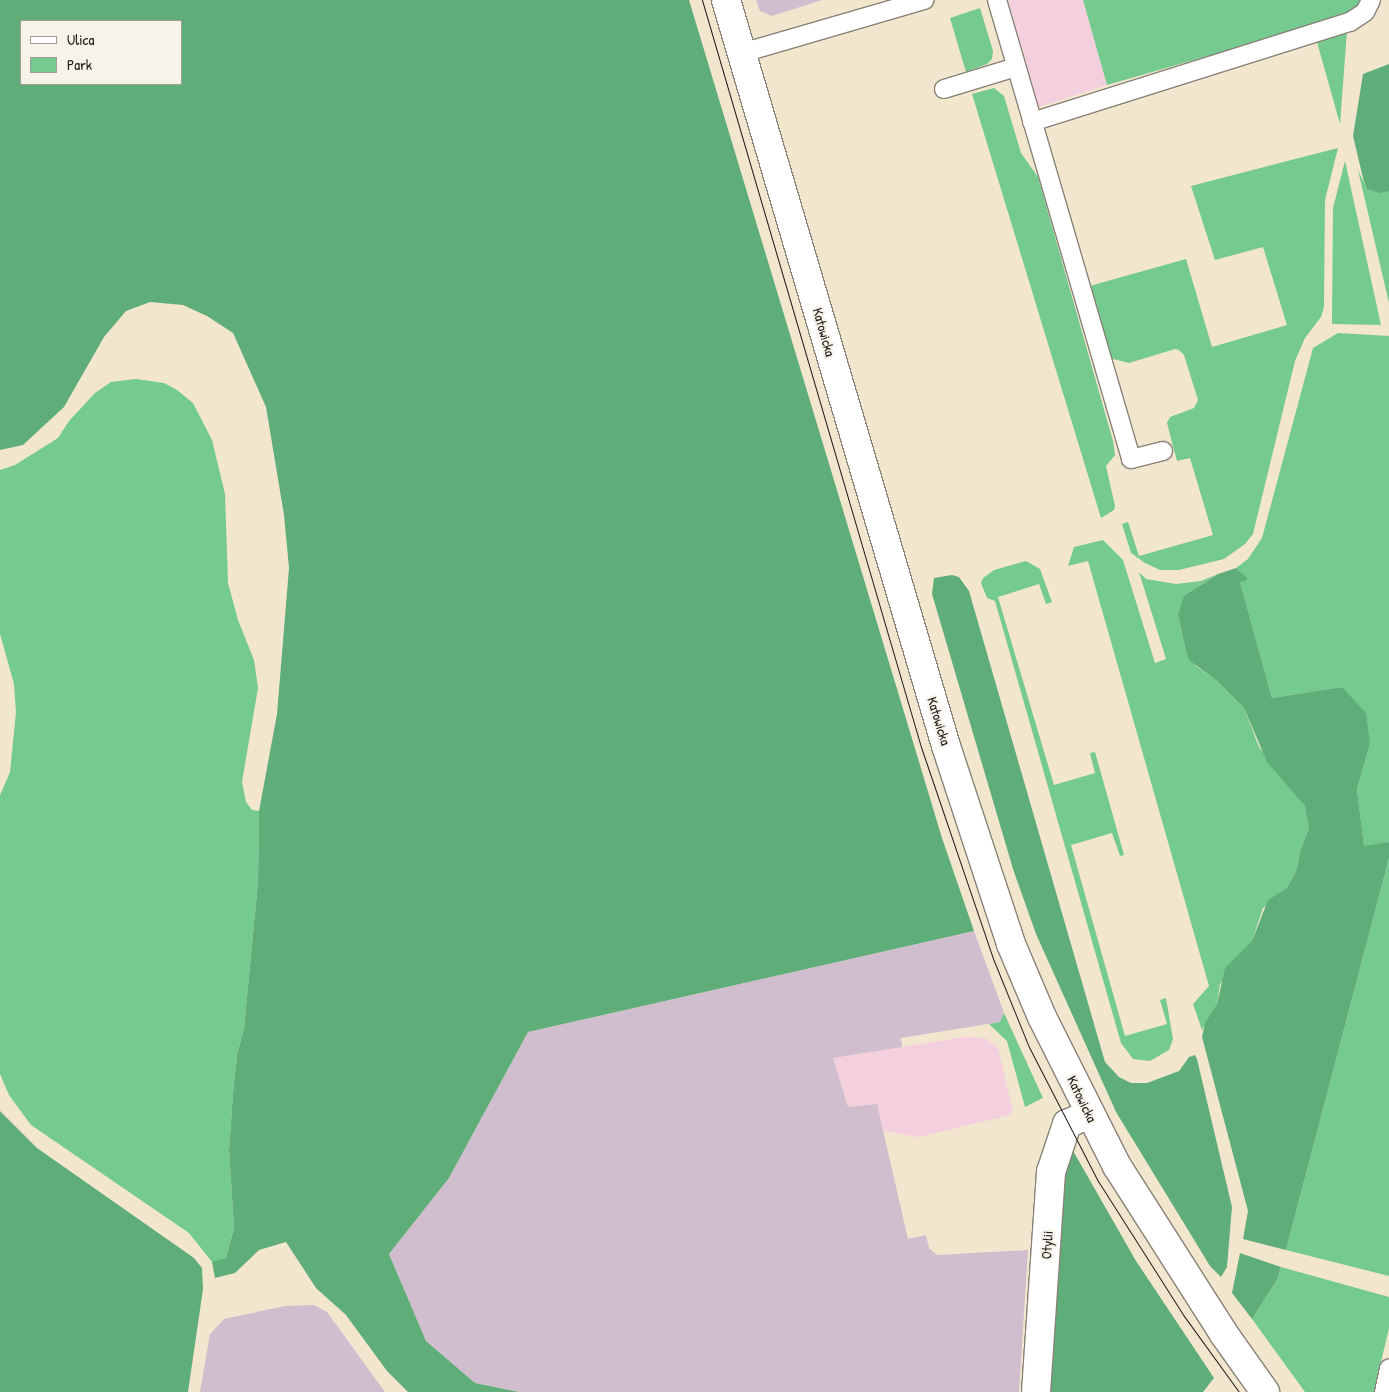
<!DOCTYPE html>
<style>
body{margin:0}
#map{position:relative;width:1389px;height:1392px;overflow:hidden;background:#f3e6cf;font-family:"Patrick Hand",sans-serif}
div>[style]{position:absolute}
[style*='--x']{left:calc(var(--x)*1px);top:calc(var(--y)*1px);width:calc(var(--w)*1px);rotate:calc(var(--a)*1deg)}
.built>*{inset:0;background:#f4cfde}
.industrial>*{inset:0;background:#d0bdce}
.green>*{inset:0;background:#74ca8f}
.forest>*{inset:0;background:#5fae7a}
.roads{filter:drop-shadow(1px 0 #888176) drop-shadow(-1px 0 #888176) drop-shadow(0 1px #888176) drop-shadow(0 -1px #888176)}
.service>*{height:18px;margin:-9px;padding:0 9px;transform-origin:9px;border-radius:9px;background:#fff}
.minor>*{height:28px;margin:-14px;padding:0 14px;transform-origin:14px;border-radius:14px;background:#fff}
.tertiary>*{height:28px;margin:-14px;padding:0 14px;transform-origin:14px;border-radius:14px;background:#fff}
.tram>*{height:1px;margin:-0.5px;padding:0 0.5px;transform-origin:0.5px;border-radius:0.5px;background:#1c1c1c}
span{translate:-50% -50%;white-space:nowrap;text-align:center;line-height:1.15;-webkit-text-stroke:4.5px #f7f3e8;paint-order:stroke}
.street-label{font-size:14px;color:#1c1c1c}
.legend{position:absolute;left:20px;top:20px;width:162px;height:65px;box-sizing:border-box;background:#f7f3e8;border:1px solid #9f9d96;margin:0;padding:6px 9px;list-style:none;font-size:15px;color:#1c1c1c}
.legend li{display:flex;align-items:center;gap:10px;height:25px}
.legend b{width:25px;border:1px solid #9f9d96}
</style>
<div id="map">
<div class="built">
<i style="clip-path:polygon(1008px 0,1083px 0,1107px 85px,1039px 107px)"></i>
<i style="clip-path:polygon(964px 1037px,985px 1038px,998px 1048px,1013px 1111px,1007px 1116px,918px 1137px,883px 1131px,877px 1104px,848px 1107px,833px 1058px)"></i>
</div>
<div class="industrial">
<i style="clip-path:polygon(756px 0,822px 0,772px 16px,760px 11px)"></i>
<i style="clip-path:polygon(974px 931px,1004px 1013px,1000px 1022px,901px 1038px,902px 1047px,833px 1058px,848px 1107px,877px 1104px,908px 1239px,926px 1235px,929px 1248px,937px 1255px,1028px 1250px,1019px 1392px,519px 1392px,475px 1383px,426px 1341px,389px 1254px,449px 1178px,528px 1032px)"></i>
<i style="clip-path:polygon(314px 1305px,327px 1312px,385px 1392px,200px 1392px,210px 1334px,224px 1319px,285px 1306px)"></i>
</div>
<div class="green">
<i style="clip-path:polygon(1083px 0,1362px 0,1360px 6px,1343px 17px,1107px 85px)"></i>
<i style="clip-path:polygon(980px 8px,993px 51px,992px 59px,987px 64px,966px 72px,950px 18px)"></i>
<i style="clip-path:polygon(1347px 31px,1340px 124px,1317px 42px)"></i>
<i style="clip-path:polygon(994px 88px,1004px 96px,1021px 153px,1038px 177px,1113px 441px,1115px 455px,1106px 466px,1115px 506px,1114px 510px,1101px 518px,972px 94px)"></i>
<i style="clip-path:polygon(1338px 148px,1325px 200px,1324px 307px,1321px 317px,1305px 338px,1295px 361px,1253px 534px,1245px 544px,1224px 559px,1179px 570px,1160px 570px,1145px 563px,1131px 553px,1122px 524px,1128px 522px,1139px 556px,1213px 535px,1190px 458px,1177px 461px,1167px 423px,1170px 417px,1194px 408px,1198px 400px,1184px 355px,1179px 350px,1175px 349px,1129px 363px,1109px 358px,1086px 287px,1186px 259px,1212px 347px,1287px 325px,1263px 247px,1215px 260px,1191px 186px)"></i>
<i style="clip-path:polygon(1345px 161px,1381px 325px,1332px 324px,1333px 208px)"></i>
<i style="clip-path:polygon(1358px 170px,1367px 189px,1389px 191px,1389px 303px)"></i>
<i style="clip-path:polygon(1338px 333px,1389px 336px,1389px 842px,1364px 847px,1357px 789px,1370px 744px,1342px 687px,1272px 698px,1236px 568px,1248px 559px,1262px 538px,1313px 348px)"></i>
<i style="clip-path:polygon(136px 379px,164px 383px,177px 390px,193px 403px,212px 440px,225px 494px,228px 583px,238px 620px,254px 660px,258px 688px,242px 782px,246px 802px,252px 810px,259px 811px,258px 882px,244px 1028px,237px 1055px,233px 1093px,229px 1151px,234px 1228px,226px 1258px,219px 1262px,212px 1262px,189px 1233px,31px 1125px,9px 1095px,0 1074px,0 795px,10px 772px,16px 712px,14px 684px,0 634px,0 470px,15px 465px,58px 438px,69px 421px,95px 393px,111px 382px)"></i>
<i style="clip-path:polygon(1103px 540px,1123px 560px,1155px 663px,1166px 659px,1139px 572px,1146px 579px,1176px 584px,1201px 581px,1218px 574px,1199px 586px,1178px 615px,1185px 647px,1196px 666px,1217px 681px,1244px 708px,1259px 747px,1305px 806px,1308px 819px,1309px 828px,1300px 851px,1297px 869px,1287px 888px,1263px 908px,1252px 941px,1220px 984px,1217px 1004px,1202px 1030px,1193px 1004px,1209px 986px,1088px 561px,1068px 566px,1074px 547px)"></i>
<i style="clip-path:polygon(1026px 561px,1040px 569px,1052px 602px,1046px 604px,1039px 584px,998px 597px,1054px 785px,1095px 773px,1090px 753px,1095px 752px,1124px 855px,1120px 856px,1112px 833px,1071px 845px,1125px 1036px,1167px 1024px,1160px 1000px,1166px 998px,1173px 1039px,1169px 1050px,1150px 1061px,1133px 1059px,1121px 1043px,995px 601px,987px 598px,981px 583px,983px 578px,994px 570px)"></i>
<i style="clip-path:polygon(1389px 858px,1389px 1276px,1286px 1250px)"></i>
<i style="clip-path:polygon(1004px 1013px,1043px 1098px,1025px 1107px,1007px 1041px,989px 1024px,1000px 1022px)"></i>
<i style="clip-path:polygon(1281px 1267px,1389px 1297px,1389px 1328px,1374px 1392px,1305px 1392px,1252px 1319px,1277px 1280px)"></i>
</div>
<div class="forest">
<i style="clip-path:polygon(evenodd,0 0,689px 0,942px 838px,974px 931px,528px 1032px,449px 1178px,389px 1254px,426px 1341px,475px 1383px,519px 1392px,408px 1392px,387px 1371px,346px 1315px,316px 1288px,286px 1242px,259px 1250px,235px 1273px,215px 1278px,212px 1262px,226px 1258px,234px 1228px,229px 1151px,233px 1093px,237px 1055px,244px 1028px,258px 882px,259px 811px,277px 714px,289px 568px,284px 515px,266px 407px,233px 333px,207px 316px,183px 305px,150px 302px,126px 311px,104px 337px,64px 407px,23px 445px,0 450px,0 0,21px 21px,181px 21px,181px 84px,21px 84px,21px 21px)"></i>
<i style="clip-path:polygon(1389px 64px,1389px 191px,1380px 193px,1367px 189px,1364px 182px,1353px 136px,1363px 74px)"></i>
<i style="clip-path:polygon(1236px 568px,1246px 577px,1247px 580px,1240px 582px,1272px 698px,1342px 687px,1366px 713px,1370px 744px,1357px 789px,1364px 846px,1389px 842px,1389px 858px,1286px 1250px,1243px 1239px,1248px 1211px,1202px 1037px,1205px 1023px,1217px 1004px,1225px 968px,1252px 941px,1268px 900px,1287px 888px,1297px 869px,1300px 851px,1309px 828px,1305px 806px,1267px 762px,1244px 708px,1217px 681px,1189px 660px,1185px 647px,1178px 615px,1184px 596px,1218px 574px)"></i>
<i style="clip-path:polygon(952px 575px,959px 577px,969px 591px,1105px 1062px,1119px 1077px,1131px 1083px,1147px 1083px,1179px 1071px,1189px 1057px,1195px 1055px,1197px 1059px,1232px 1207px,1227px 1267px,1221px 1277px,1210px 1266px,1116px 1112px,1036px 934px,1013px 869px,932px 594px,934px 578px)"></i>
<i style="clip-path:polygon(0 1111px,37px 1148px,194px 1258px,202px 1268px,203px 1289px,188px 1392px,0 1392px)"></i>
<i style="clip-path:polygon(1072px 1149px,1136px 1261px,1214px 1378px,1203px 1392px,1046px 1392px,1064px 1169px)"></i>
<i style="clip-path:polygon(1240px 1253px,1281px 1267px,1277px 1280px,1252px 1319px,1232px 1293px)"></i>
</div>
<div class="roads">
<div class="service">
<i style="--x:997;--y:0;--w:478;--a:73.7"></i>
<i style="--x:1131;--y:459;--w:33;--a:-14"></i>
<i style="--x:742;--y:53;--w:190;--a:-16.2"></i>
<i style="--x:944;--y:89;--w:75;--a:-17"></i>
<i style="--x:1032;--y:122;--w:333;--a:-17.5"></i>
<i style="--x:1350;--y:22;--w:18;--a:-34"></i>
<i style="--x:1365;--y:12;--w:13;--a:-63"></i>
<i style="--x:1384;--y:1392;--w:24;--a:-78"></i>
</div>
<div class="minor">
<i style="--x:1036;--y:1392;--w:221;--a:-86.1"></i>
<i style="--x:1051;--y:1172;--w:51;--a:-71.6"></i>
<i style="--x:1067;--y:1124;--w:24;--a:-24"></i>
</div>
<div class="tertiary">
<i style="--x:726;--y:0;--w:778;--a:73.57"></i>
<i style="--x:946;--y:746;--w:208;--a:71.8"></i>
<i style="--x:1011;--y:944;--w:79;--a:67"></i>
<i style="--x:1042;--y:1017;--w:167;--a:63.3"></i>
<i style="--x:1117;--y:1166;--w:199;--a:57.5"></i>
<i style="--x:1224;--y:1334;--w:71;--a:54.7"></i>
</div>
</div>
<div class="tram">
<i style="--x:702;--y:0;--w:778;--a:73.66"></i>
<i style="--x:921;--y:747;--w:226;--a:71.2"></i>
<i style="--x:994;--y:961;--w:93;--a:67.9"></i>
<i style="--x:1029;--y:1047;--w:151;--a:62.8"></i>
<i style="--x:1098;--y:1181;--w:160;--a:57.5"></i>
<i style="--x:1184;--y:1316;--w:94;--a:54.1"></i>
</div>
<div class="street-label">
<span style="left:824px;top:332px;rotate:74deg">Katowicka</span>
<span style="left:939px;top:721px;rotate:73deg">Katowicka</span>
<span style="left:1082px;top:1099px;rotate:64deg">Katowicka</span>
<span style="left:1047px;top:1245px;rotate:-86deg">Otylii</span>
</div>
<ul class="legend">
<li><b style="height:6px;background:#fff"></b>Ulica</li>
<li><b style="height:14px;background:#74ca8f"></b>Park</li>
</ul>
</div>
